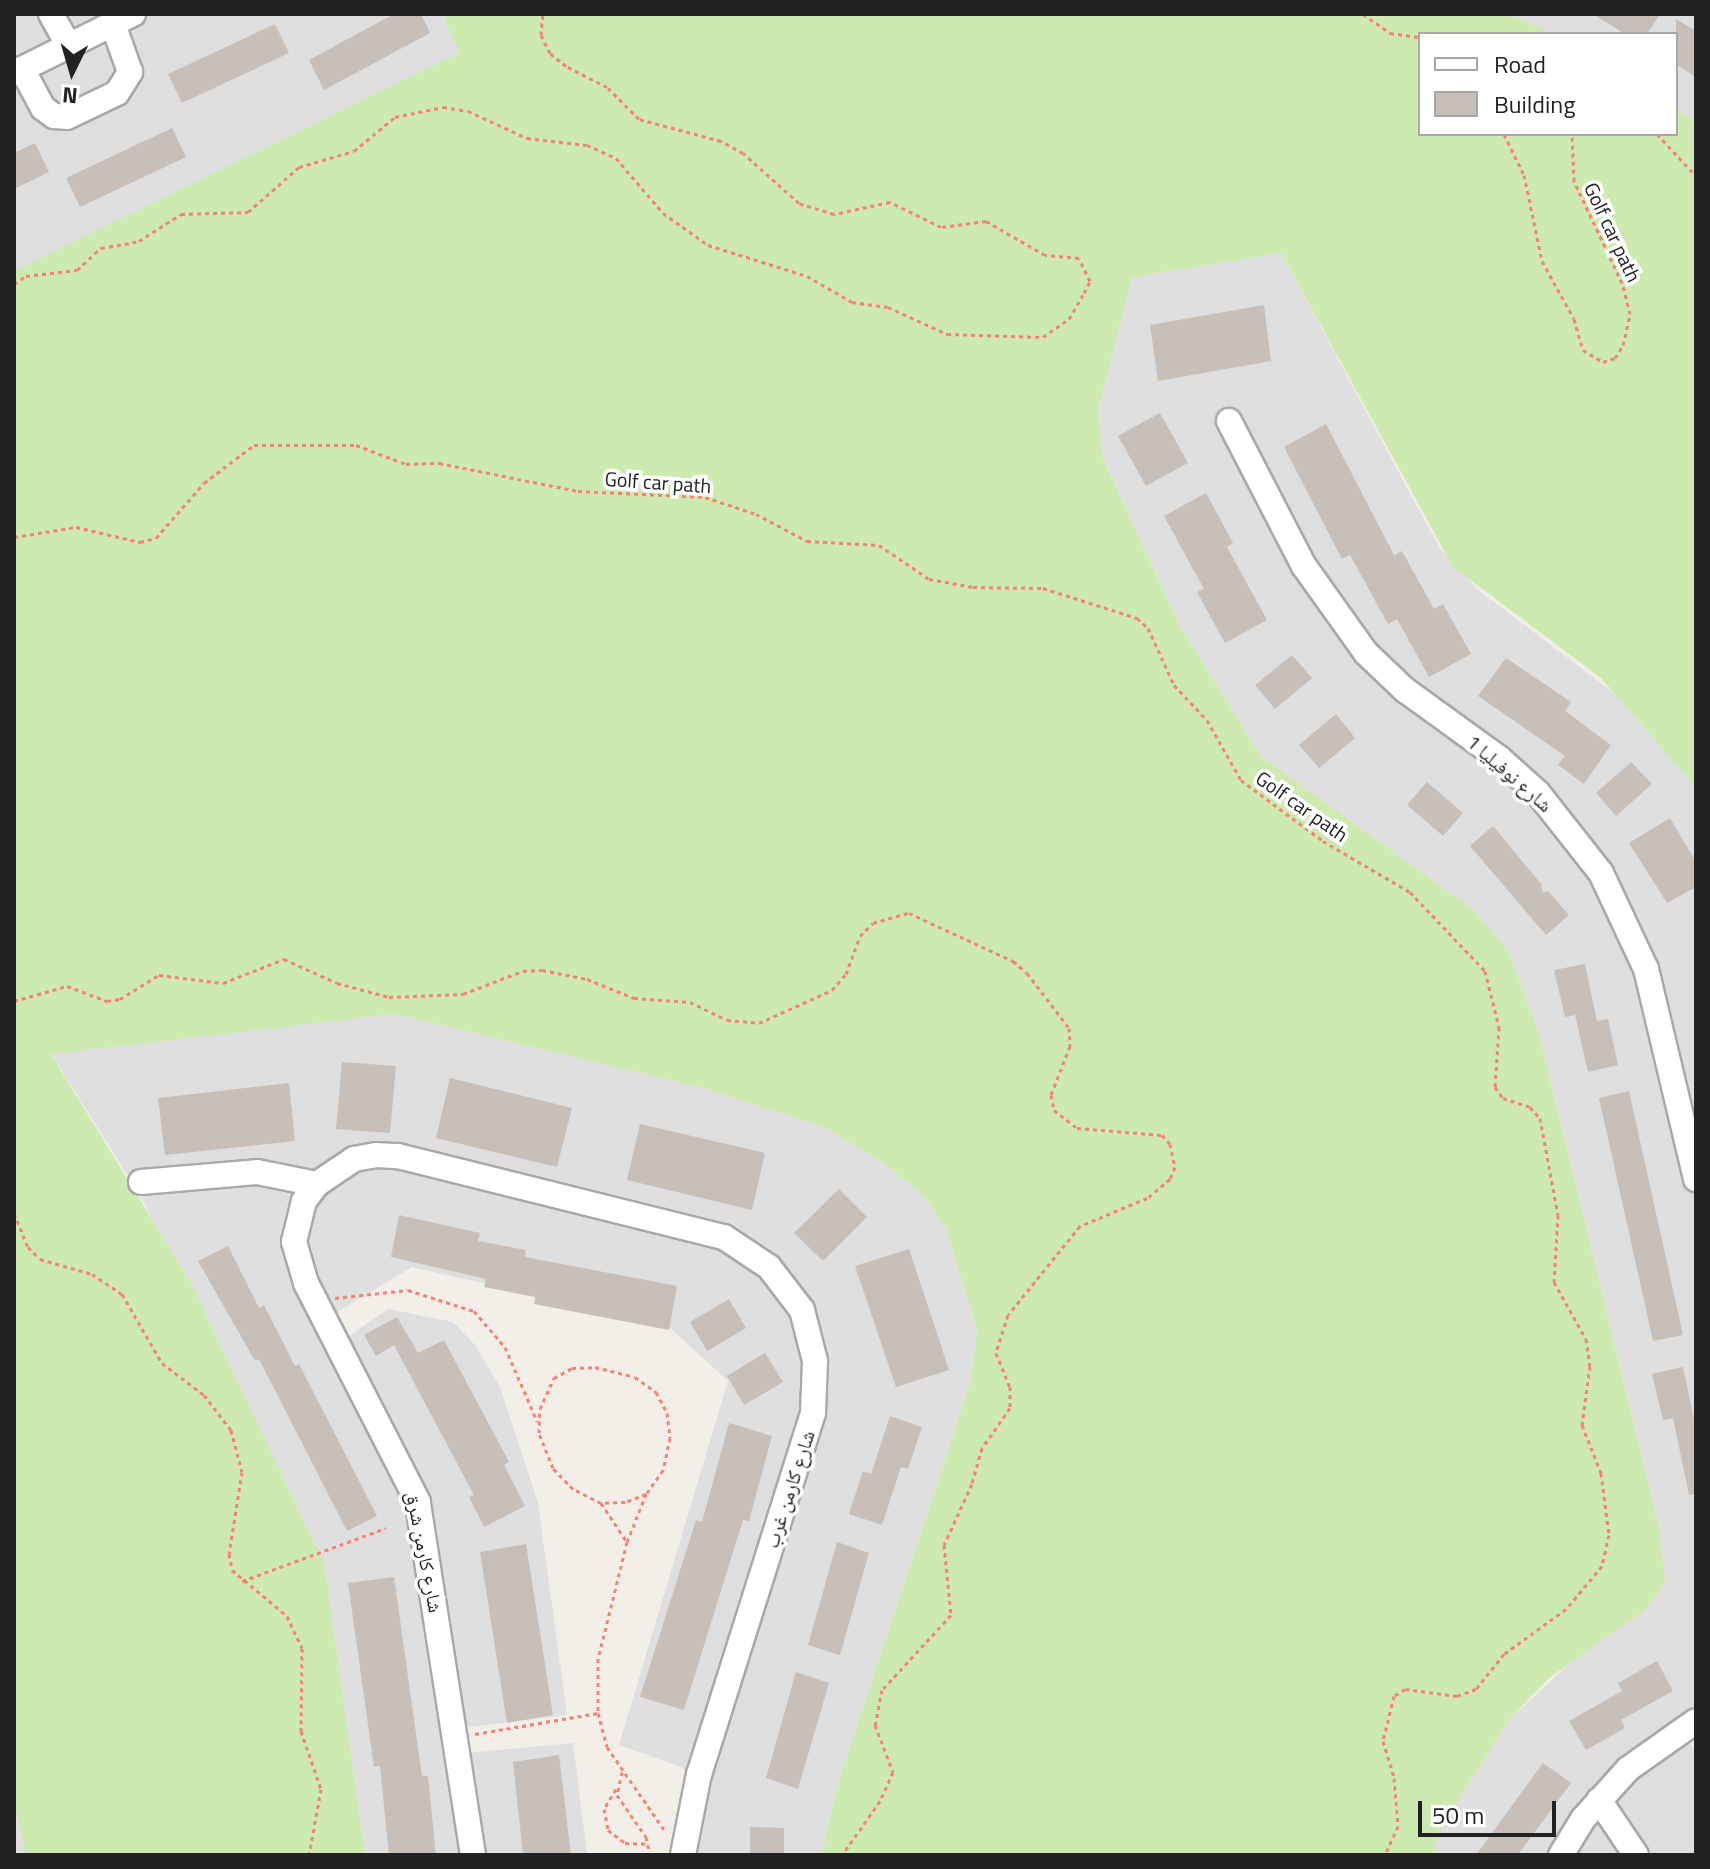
<!DOCTYPE html>
<meta charset="utf-8">
<style>
body{margin:0}
#map{position:relative;width:1710px;height:1869px;overflow:hidden;background:#f2efe9;font-family:"Titillium Web","Noto Naskh Arabic",sans-serif}
div>[style]{position:absolute}
[style*='--x']{left:calc(var(--x)*1px);top:calc(var(--y)*1px);width:calc(var(--w)*1px);rotate:calc(var(--a)*1deg)}
.residential>*{inset:0;background:#e0dfdf}
.grass>*{inset:0;background:#cdebb0}
.building>*{inset:0;background:#c7bfb8}
.path>*{height:3px;margin-top:-1.5px;transform-origin:0;background:repeating-linear-gradient(90deg,#fa8072 0 4px,transparent 0 8px)}
.roads{filter:drop-shadow(2px 0 #a9a9a9) drop-shadow(-2px 0 #a9a9a9) drop-shadow(0 2px #a9a9a9) drop-shadow(0 -2px #a9a9a9)}
.minor>*{height:24px;margin:-12px;padding:0 12px;transform-origin:12px;border-radius:12px;background:#fff}
span{translate:-50% -50%;white-space:nowrap;text-align:center;line-height:1.15;-webkit-text-stroke:7px #fff;paint-order:stroke}
.street-label{font-size:20px;color:#222}
.frame{position:absolute;inset:0;border:16px solid #222;pointer-events:none}
.legend{position:absolute;left:1418px;top:32px;width:260px;height:104px;box-sizing:border-box;background:#fff;border:2px solid #a7a7a7;margin:0;padding:10px 14px;list-style:none;font-size:24px;color:#222}
.legend li{display:flex;align-items:center;gap:16px;height:40px}
.legend b{width:40px;border:2px solid #a7a7a7}
.north{position:absolute;left:32px;top:32px;width:80px;height:80px;-webkit-text-stroke:6px #fff;paint-order:stroke;rotate:185deg;font-size:22px;font-weight:700;line-height:32px;text-align:center;color:#222}
.north::after{content:'';display:block;margin:auto;width:28px;height:36px;background:#222;clip-path:polygon(50% 0,100% 100%,50% 72%,0 100%)}
.scale{position:absolute;left:1418px;top:1801px;width:138px;height:36px;box-sizing:border-box;border:4px solid #222;border-top:0;padding-left:10px;font-size:24px;line-height:28px;white-space:nowrap;color:#222;-webkit-text-stroke:6px #fff;paint-order:stroke}
</style>
<div id="map">
<div class="residential">
<i style="clip-path:polygon(14px 14px,453px 14px,444px 19px,460px 53px,14px 273px)"></i>
<i style="clip-path:polygon(1507px 14px,1696px 14px,1696px 123px,1676px 107px,1676px 34px,1554px 34px)"></i>
<i style="clip-path:polygon(1281px 253px,1439px 547px,1477px 589px,1630px 705px,1696px 787px,1696px 1734px,1687px 1739px,1696px 1752px,1696px 1855px,1432px 1855px,1446px 1819px,1511px 1718px,1583px 1651px,1659px 1528px,1539px 1033px,1508px 951px,1475px 911px,1262px 757px,1180px 626px,1103px 457px,1098px 413px,1132px 277px)"></i>
<i style="clip-path:polygon(395px 1014px,706px 1089px,824px 1127px,881px 1161px,924px 1196px,946px 1229px,977px 1330px,971px 1380px,835px 1793px,822px 1855px,682px 1855px,695px 1772px,619px 1745px,728px 1381px,668px 1326px,412px 1267px,329px 1317px,343px 1340px,388px 1309px,453px 1322px,475px 1345px,500px 1387px,538px 1503px,567px 1715px,462px 1728px,467px 1753px,573px 1743px,587px 1855px,365px 1855px,323px 1563px,142px 1199px,51px 1053px)"></i>
<i style="clip-path:polygon(14px 1802px,23px 1830px,26px 1855px,14px 1855px)"></i>
</div>
<div class="grass">
<i style="clip-path:polygon(453px 14px,1507px 14px,1554px 34px,1420px 34px,1420px 134px,1676px 134px,1676px 107px,1696px 123px,1696px 787px,1601px 678px,1453px 567px,1281px 253px,1132px 277px,1098px 412px,1103px 458px,1180px 626px,1262px 757px,1475px 911px,1508px 951px,1539px 1033px,1659px 1528px,1665px 1583px,1645px 1610px,1549px 1678px,1511px 1718px,1446px 1819px,1432px 1855px,822px 1855px,835px 1793px,971px 1380px,977px 1330px,946px 1229px,924px 1196px,881px 1161px,824px 1127px,706px 1089px,395px 1014px,51px 1054px,191px 1283px,324px 1563px,365px 1855px,26px 1855px,14px 1802px,14px 271px,459px 53px,444px 18px)"></i>
</div>
<div class="building">
<i style="clip-path:polygon(394px 14px,421px 14px,430px 33px,324px 90px,309px 60px)"></i>
<i style="clip-path:polygon(1593px 14px,1660px 14px,1647px 34px,1625px 34px)"></i>
<i style="clip-path:polygon(1676px 19px,1696px 31px,1696px 77px,1676px 64px)"></i>
<i style="clip-path:polygon(275px 24px,289px 53px,182px 103px,168px 74px)"></i>
<i style="clip-path:polygon(172px 128px,186px 157px,80px 207px,66px 178px)"></i>
<i style="clip-path:polygon(35px 143px,49px 172px,14px 189px,14px 153px)"></i>
<i style="clip-path:polygon(1264px 305px,1271px 361px,1158px 381px,1150px 325px)"></i>
<i style="clip-path:polygon(1160px 413px,1188px 463px,1146px 486px,1118px 436px)"></i>
<i style="clip-path:polygon(1326px 424px,1394px 555px,1402px 551px,1434px 609px,1443px 604px,1471px 654px,1429px 677px,1397px 619px,1388px 624px,1350px 555px,1342px 559px,1284px 447px)"></i>
<i style="clip-path:polygon(1206px 493px,1233px 543px,1227px 547px,1267px 620px,1225px 643px,1197px 592px,1204px 589px,1164px 516px)"></i>
<i style="clip-path:polygon(1292px 655px,1312px 678px,1275px 709px,1255px 685px)"></i>
<i style="clip-path:polygon(1506px 658px,1571px 702px,1565px 711px,1611px 745px,1584px 784px,1558px 765px,1565px 756px,1478px 696px)"></i>
<i style="clip-path:polygon(1336px 714px,1355px 738px,1319px 768px,1299px 745px)"></i>
<i style="clip-path:polygon(1631px 762px,1652px 784px,1616px 816px,1596px 793px)"></i>
<i style="clip-path:polygon(1427px 782px,1463px 813px,1443px 836px,1407px 805px)"></i>
<i style="clip-path:polygon(1670px 818px,1696px 862px,1696px 887px,1667px 903px,1629px 843px)"></i>
<i style="clip-path:polygon(1493px 826px,1541px 884px,1543px 893px,1548px 891px,1569px 915px,1546px 935px,1470px 846px)"></i>
<i style="clip-path:polygon(1585px 964px,1597px 1021px,1608px 1019px,1618px 1065px,1588px 1072px,1575px 1015px,1565px 1017px,1554px 970px)"></i>
<i style="clip-path:polygon(342px 1062px,396px 1066px,390px 1133px,336px 1129px)"></i>
<i style="clip-path:polygon(450px 1078px,572px 1108px,557px 1167px,436px 1138px)"></i>
<i style="clip-path:polygon(289px 1083px,295px 1141px,165px 1155px,158px 1098px)"></i>
<i style="clip-path:polygon(1629px 1091px,1683px 1335px,1653px 1341px,1599px 1098px)"></i>
<i style="clip-path:polygon(640px 1124px,765px 1153px,752px 1210px,627px 1180px)"></i>
<i style="clip-path:polygon(839px 1189px,867px 1217px,823px 1261px,794px 1233px)"></i>
<i style="clip-path:polygon(399px 1215px,480px 1233px,478px 1241px,526px 1250px,525px 1257px,677px 1286px,669px 1330px,534px 1304px,535px 1297px,484px 1287px,486px 1279px,391px 1257px)"></i>
<i style="clip-path:polygon(228px 1246px,259px 1308px,264px 1305px,295px 1366px,299px 1364px,377px 1516px,347px 1531px,259px 1359px,255px 1361px,198px 1261px)"></i>
<i style="clip-path:polygon(909px 1249px,949px 1370px,896px 1387px,855px 1266px)"></i>
<i style="clip-path:polygon(729px 1299px,746px 1328px,707px 1351px,690px 1322px)"></i>
<i style="clip-path:polygon(397px 1317px,418px 1353px,444px 1340px,509px 1462px,504px 1465px,525px 1506px,484px 1527px,469px 1497px,474px 1495px,394px 1345px,376px 1356px,364px 1335px)"></i>
<i style="clip-path:polygon(765px 1353px,783px 1382px,744px 1405px,727px 1376px)"></i>
<i style="clip-path:polygon(1683px 1367px,1696px 1429px,1696px 1494px,1689px 1495px,1673px 1418px,1663px 1420px,1652px 1374px)"></i>
<i style="clip-path:polygon(890px 1416px,922px 1427px,908px 1469px,901px 1467px,882px 1525px,849px 1514px,863px 1471px,871px 1474px)"></i>
<i style="clip-path:polygon(729px 1423px,772px 1436px,749px 1521px,743px 1520px,684px 1710px,640px 1697px,696px 1520px,702px 1522px)"></i>
<i style="clip-path:polygon(837px 1542px,869px 1553px,840px 1655px,808px 1645px)"></i>
<i style="clip-path:polygon(526px 1544px,553px 1715px,507px 1723px,480px 1552px)"></i>
<i style="clip-path:polygon(394px 1577px,422px 1776px,428px 1776px,436px 1855px,389px 1855px,380px 1766px,374px 1767px,348px 1583px)"></i>
<i style="clip-path:polygon(1657px 1661px,1673px 1691px,1621px 1720px,1625px 1728px,1586px 1750px,1569px 1721px,1622px 1691px,1618px 1683px)"></i>
<i style="clip-path:polygon(796px 1672px,829px 1683px,798px 1789px,766px 1778px)"></i>
<i style="clip-path:polygon(559px 1755px,571px 1855px,523px 1855px,513px 1762px)"></i>
<i style="clip-path:polygon(1543px 1763px,1571px 1783px,1518px 1855px,1476px 1855px)"></i>
<i style="clip-path:polygon(750px 1827px,784px 1828px,784px 1855px,750px 1855px)"></i>
</div>
<div class="path">
<i style="--x:1363;--y:14;--w:33;--a:35"></i>
<i style="--x:1390;--y:33;--w:30;--a:8"></i>
<i style="--x:1504;--y:134;--w:46;--a:64"></i>
<i style="--x:1524;--y:175;--w:88;--a:78.2"></i>
<i style="--x:1542;--y:261;--w:66;--a:61.1"></i>
<i style="--x:1574;--y:319;--w:32;--a:74"></i>
<i style="--x:1583;--y:350;--w:23;--a:31"></i>
<i style="--x:1603;--y:362;--w:13;--a:-18"></i>
<i style="--x:1615;--y:358;--w:15;--a:-58"></i>
<i style="--x:1623;--y:345;--w:32;--a:-77"></i>
<i style="--x:1630;--y:314;--w:32;--a:-104"></i>
<i style="--x:1622;--y:283;--w:113;--a:-115.2"></i>
<i style="--x:1574;--y:181;--w:47;--a:-92.4"></i>
<i style="--x:1657;--y:134;--w:57;--a:47.1"></i>
<i style="--x:14;--y:284;--w:14;--a:-34"></i>
<i style="--x:26;--y:276;--w:51;--a:-6.7"></i>
<i style="--x:77;--y:270;--w:33;--a:-43"></i>
<i style="--x:101;--y:248;--w:39;--a:-10"></i>
<i style="--x:139;--y:241;--w:50;--a:-32.7"></i>
<i style="--x:181;--y:214;--w:67;--a:-1.7"></i>
<i style="--x:248;--y:212;--w:68;--a:-41.4"></i>
<i style="--x:299;--y:167;--w:57;--a:-16.2"></i>
<i style="--x:354;--y:151;--w:53;--a:-39.7"></i>
<i style="--x:395;--y:117;--w:49;--a:-11.8"></i>
<i style="--x:443;--y:107;--w:25;--a:9"></i>
<i style="--x:468;--y:111;--w:65;--a:24.6"></i>
<i style="--x:527;--y:138;--w:60;--a:6.7"></i>
<i style="--x:587;--y:145;--w:32;--a:24"></i>
<i style="--x:616;--y:158;--w:72;--a:49.5"></i>
<i style="--x:663;--y:213;--w:55;--a:35.4"></i>
<i style="--x:708;--y:245;--w:104;--a:17.4"></i>
<i style="--x:807;--y:276;--w:52;--a:30"></i>
<i style="--x:852;--y:302;--w:36;--a:8"></i>
<i style="--x:888;--y:307;--w:65;--a:24.6"></i>
<i style="--x:947;--y:334;--w:96;--a:1.8"></i>
<i style="--x:1043;--y:337;--w:32;--a:-35"></i>
<i style="--x:1069;--y:319;--w:30;--a:-60"></i>
<i style="--x:1084;--y:293;--w:13;--a:-63"></i>
<i style="--x:1090;--y:281;--w:25;--a:-116"></i>
<i style="--x:1079;--y:258;--w:34;--a:-175"></i>
<i style="--x:1045;--y:255;--w:68;--a:-150"></i>
<i style="--x:986;--y:221;--w:45;--a:172.4"></i>
<i style="--x:941;--y:227;--w:57;--a:-153.9"></i>
<i style="--x:890;--y:202;--w:57;--a:167.9"></i>
<i style="--x:834;--y:214;--w:37;--a:-163"></i>
<i style="--x:799;--y:203;--w:75;--a:-138.2"></i>
<i style="--x:743;--y:153;--w:25;--a:-151"></i>
<i style="--x:721;--y:141;--w:85;--a:-165"></i>
<i style="--x:639;--y:119;--w:45;--a:-135"></i>
<i style="--x:607;--y:87;--w:46;--a:-152.9"></i>
<i style="--x:566;--y:66;--w:21;--a:-141"></i>
<i style="--x:550;--y:53;--w:20;--a:-117"></i>
<i style="--x:541;--y:35;--w:21;--a:-85"></i>
<i style="--x:14;--y:537;--w:63;--a:-9.2"></i>
<i style="--x:76;--y:527;--w:66;--a:13.2"></i>
<i style="--x:140;--y:542;--w:16;--a:-14"></i>
<i style="--x:156;--y:538;--w:73;--a:-48.9"></i>
<i style="--x:204;--y:483;--w:63;--a:-37.2"></i>
<i style="--x:254;--y:445;--w:102;--a:0"></i>
<i style="--x:356;--y:445;--w:53;--a:20.8"></i>
<i style="--x:406;--y:464;--w:33;--a:-2"></i>
<i style="--x:439;--y:463;--w:142;--a:11.4"></i>
<i style="--x:578;--y:491;--w:127;--a:2.7"></i>
<i style="--x:705;--y:497;--w:54;--a:18.4"></i>
<i style="--x:756;--y:514;--w:58;--a:27.9"></i>
<i style="--x:807;--y:541;--w:72;--a:3.2"></i>
<i style="--x:879;--y:545;--w:60;--a:34.2"></i>
<i style="--x:929;--y:579;--w:45;--a:10.3"></i>
<i style="--x:973;--y:587;--w:70;--a:0.8"></i>
<i style="--x:1043;--y:588;--w:99;--a:17.7"></i>
<i style="--x:1137;--y:618;--w:15;--a:42"></i>
<i style="--x:1148;--y:628;--w:63;--a:65.5"></i>
<i style="--x:1174;--y:685;--w:48;--a:46.7"></i>
<i style="--x:1207;--y:720;--w:69;--a:60.5"></i>
<i style="--x:1241;--y:780;--w:102;--a:36.6"></i>
<i style="--x:1323;--y:841;--w:101;--a:30.4"></i>
<i style="--x:1410;--y:892;--w:109;--a:46.5"></i>
<i style="--x:1485;--y:971;--w:58;--a:76"></i>
<i style="--x:1499;--y:1027;--w:60;--a:93.8"></i>
<i style="--x:1495;--y:1087;--w:14;--a:54"></i>
<i style="--x:1503;--y:1098;--w:28;--a:18"></i>
<i style="--x:1530;--y:1107;--w:15;--a:48"></i>
<i style="--x:1540;--y:1118;--w:99;--a:79.5"></i>
<i style="--x:1558;--y:1215;--w:67;--a:93.4"></i>
<i style="--x:1554;--y:1282;--w:65;--a:60.7"></i>
<i style="--x:1586;--y:1339;--w:27;--a:82"></i>
<i style="--x:1590;--y:1366;--w:60;--a:97.7"></i>
<i style="--x:1582;--y:1425;--w:52;--a:68.4"></i>
<i style="--x:1601;--y:1473;--w:63;--a:82.6"></i>
<i style="--x:1609;--y:1535;--w:32;--a:103"></i>
<i style="--x:1602;--y:1566;--w:56;--a:129.9"></i>
<i style="--x:1566;--y:1609;--w:77;--a:144"></i>
<i style="--x:1504;--y:1654;--w:45;--a:128.7"></i>
<i style="--x:1476;--y:1689;--w:20;--a:160"></i>
<i style="--x:1457;--y:1696;--w:52;--a:-172.3"></i>
<i style="--x:1405;--y:1689;--w:13;--a:148"></i>
<i style="--x:1394;--y:1696;--w:46;--a:103.7"></i>
<i style="--x:1383;--y:1741;--w:39;--a:73"></i>
<i style="--x:1394;--y:1778;--w:48;--a:85.2"></i>
<i style="--x:1398;--y:1826;--w:32;--a:114"></i>
<i style="--x:14;--y:1001;--w:55;--a:-15.8"></i>
<i style="--x:67;--y:986;--w:43;--a:20.6"></i>
<i style="--x:107;--y:1001;--w:13;--a:-9"></i>
<i style="--x:120;--y:999;--w:46;--a:-31.6"></i>
<i style="--x:159;--y:975;--w:64;--a:7.1"></i>
<i style="--x:223;--y:983;--w:66;--a:-21.5"></i>
<i style="--x:284;--y:959;--w:58;--a:24.4"></i>
<i style="--x:337;--y:983;--w:54;--a:15.1"></i>
<i style="--x:389;--y:997;--w:74;--a:-2.3"></i>
<i style="--x:463;--y:994;--w:64;--a:-21"></i>
<i style="--x:523;--y:971;--w:19;--a:-3"></i>
<i style="--x:542;--y:970;--w:46;--a:11.3"></i>
<i style="--x:587;--y:979;--w:51;--a:22"></i>
<i style="--x:634;--y:998;--w:56;--a:4.1"></i>
<i style="--x:690;--y:1002;--w:41;--a:25.9"></i>
<i style="--x:727;--y:1020;--w:32;--a:5"></i>
<i style="--x:759;--y:1023;--w:80;--a:-24.3"></i>
<i style="--x:832;--y:990;--w:21;--a:-49"></i>
<i style="--x:846;--y:974;--w:40;--a:-69.8"></i>
<i style="--x:860;--y:936;--w:18;--a:-45"></i>
<i style="--x:873;--y:923;--w:37;--a:-16"></i>
<i style="--x:909;--y:913;--w:115;--a:24.8"></i>
<i style="--x:1013;--y:961;--w:18;--a:41"></i>
<i style="--x:1027;--y:973;--w:69;--a:52.6"></i>
<i style="--x:1069;--y:1028;--w:18;--a:87"></i>
<i style="--x:1070;--y:1046;--w:53;--a:111.2"></i>
<i style="--x:1051;--y:1095;--w:15;--a:79"></i>
<i style="--x:1054;--y:1110;--w:29;--a:38"></i>
<i style="--x:1077;--y:1128;--w:85;--a:4.7"></i>
<i style="--x:1162;--y:1135;--w:12;--a:48"></i>
<i style="--x:1170;--y:1144;--w:24;--a:78"></i>
<i style="--x:1175;--y:1167;--w:13;--a:113"></i>
<i style="--x:1170;--y:1179;--w:30;--a:140"></i>
<i style="--x:1147;--y:1198;--w:73;--a:157.3"></i>
<i style="--x:1080;--y:1226;--w:114;--a:129"></i>
<i style="--x:1008;--y:1315;--w:40;--a:108"></i>
<i style="--x:996;--y:1353;--w:37;--a:68"></i>
<i style="--x:1010;--y:1387;--w:21;--a:90"></i>
<i style="--x:1010;--y:1408;--w:49;--a:125"></i>
<i style="--x:982;--y:1448;--w:37;--a:106"></i>
<i style="--x:972;--y:1484;--w:67;--a:114.7"></i>
<i style="--x:944;--y:1545;--w:70;--a:84.3"></i>
<i style="--x:951;--y:1615;--w:102;--a:132.6"></i>
<i style="--x:882;--y:1690;--w:36;--a:101"></i>
<i style="--x:875;--y:1725;--w:50;--a:69"></i>
<i style="--x:893;--y:1772;--w:32;--a:114"></i>
<i style="--x:880;--y:1801;--w:66;--a:125.1"></i>
<i style="--x:14;--y:1213;--w:37;--a:68"></i>
<i style="--x:28;--y:1247;--w:17;--a:45"></i>
<i style="--x:40;--y:1259;--w:54;--a:16.1"></i>
<i style="--x:92;--y:1274;--w:36;--a:34"></i>
<i style="--x:122;--y:1294;--w:80;--a:59.9"></i>
<i style="--x:162;--y:1363;--w:53;--a:37.3"></i>
<i style="--x:204;--y:1395;--w:44;--a:52.4"></i>
<i style="--x:231;--y:1430;--w:43;--a:75.3"></i>
<i style="--x:242;--y:1472;--w:83;--a:99"></i>
<i style="--x:229;--y:1554;--w:16;--a:79"></i>
<i style="--x:232;--y:1570;--w:72;--a:39.9"></i>
<i style="--x:287;--y:1616;--w:35;--a:65"></i>
<i style="--x:302;--y:1648;--w:83;--a:90.7"></i>
<i style="--x:301;--y:1731;--w:61;--a:71"></i>
<i style="--x:321;--y:1789;--w:67;--a:100.3"></i>
<i style="--x:335;--y:1298;--w:73;--a:-6.3"></i>
<i style="--x:408;--y:1290;--w:69;--a:17.7"></i>
<i style="--x:474;--y:1311;--w:48;--a:49.3"></i>
<i style="--x:505;--y:1347;--w:81;--a:66.6"></i>
<i style="--x:595;--y:1367;--w:41;--a:14"></i>
<i style="--x:635;--y:1377;--w:26;--a:36"></i>
<i style="--x:656;--y:1392;--w:24;--a:62"></i>
<i style="--x:667;--y:1413;--w:25;--a:83"></i>
<i style="--x:670;--y:1438;--w:33;--a:102"></i>
<i style="--x:663;--y:1470;--w:29;--a:125"></i>
<i style="--x:646;--y:1494;--w:22;--a:159"></i>
<i style="--x:625;--y:1502;--w:24;--a:178"></i>
<i style="--x:601;--y:1503;--w:31;--a:-153"></i>
<i style="--x:573;--y:1489;--w:29;--a:-134"></i>
<i style="--x:553;--y:1468;--w:38;--a:-112"></i>
<i style="--x:539;--y:1433;--w:24;--a:-88"></i>
<i style="--x:540;--y:1409;--w:34;--a:-66"></i>
<i style="--x:554;--y:1378;--w:21;--a:-29"></i>
<i style="--x:572;--y:1368;--w:23;--a:-2"></i>
<i style="--x:601;--y:1503;--w:47;--a:56.3"></i>
<i style="--x:627;--y:1542;--w:52;--a:-68.4"></i>
<i style="--x:627;--y:1542;--w:121;--a:103.9"></i>
<i style="--x:598;--y:1659;--w:54;--a:90"></i>
<i style="--x:598;--y:1713;--w:35;--a:75"></i>
<i style="--x:607;--y:1747;--w:102;--a:55.4"></i>
<i style="--x:242;--y:1581;--w:153;--a:-20.2"></i>
<i style="--x:475;--y:1734;--w:125;--a:-9.7"></i>
<i style="--x:622;--y:1772;--w:24;--a:102"></i>
<i style="--x:617;--y:1795;--w:51;--a:55.4"></i>
<i style="--x:646;--y:1837;--w:18;--a:77"></i>
<i style="--x:616;--y:1789;--w:23;--a:121"></i>
<i style="--x:604;--y:1809;--w:21;--a:79"></i>
<i style="--x:608;--y:1830;--w:21;--a:37"></i>
<i style="--x:625;--y:1843;--w:23;--a:2"></i>
</div>
<div class="roads">
<div class="minor">
<i style="--x:51;--y:14;--w:35;--a:61"></i>
<i style="--x:22;--y:69;--w:44;--a:61.7"></i>
<i style="--x:43;--y:108;--w:14;--a:36"></i>
<i style="--x:54;--y:116;--w:13;--a:4"></i>
<i style="--x:67;--y:117;--w:55;--a:-25.6"></i>
<i style="--x:117;--y:93;--w:25;--a:-58"></i>
<i style="--x:130;--y:72;--w:51;--a:-109.5"></i>
<i style="--x:14;--y:73;--w:133;--a:-26.4"></i>
<i style="--x:1229;--y:421;--w:163;--a:62.7"></i>
<i style="--x:1304;--y:566;--w:107;--a:54.5"></i>
<i style="--x:1366;--y:653;--w:54;--a:43.5"></i>
<i style="--x:1405;--y:690;--w:116;--a:35.9"></i>
<i style="--x:1499;--y:758;--w:52;--a:41.9"></i>
<i style="--x:1538;--y:793;--w:102;--a:51.8"></i>
<i style="--x:1601;--y:873;--w:106;--a:64.9"></i>
<i style="--x:1646;--y:969;--w:216;--a:76.6"></i>
<i style="--x:141;--y:1182;--w:116;--a:-4.9"></i>
<i style="--x:257;--y:1172;--w:61;--a:11.3"></i>
<i style="--x:1599;--y:1800;--w:66;--a:56.1"></i>
<i style="--x:473;--y:1855;--w:357;--a:-98.9"></i>
<i style="--x:418;--y:1502;--w:246;--a:-117.1"></i>
<i style="--x:306;--y:1283;--w:43;--a:-106.3"></i>
<i style="--x:294;--y:1242;--w:42;--a:-76.3"></i>
<i style="--x:304;--y:1201;--w:21;--a:-53"></i>
<i style="--x:317;--y:1184;--w:45;--a:-34"></i>
<i style="--x:354;--y:1159;--w:22;--a:-10"></i>
<i style="--x:376;--y:1155;--w:22;--a:3"></i>
<i style="--x:398;--y:1156;--w:336;--a:14"></i>
<i style="--x:724;--y:1237;--w:54;--a:33.7"></i>
<i style="--x:769;--y:1267;--w:54;--a:52.5"></i>
<i style="--x:802;--y:1310;--w:53;--a:75.7"></i>
<i style="--x:815;--y:1361;--w:52;--a:92.2"></i>
<i style="--x:813;--y:1413;--w:379;--a:107.5"></i>
<i style="--x:699;--y:1774;--w:83;--a:101.2"></i>
<i style="--x:1561;--y:1855;--w:42;--a:-58.6"></i>
<i style="--x:1583;--y:1819;--w:67;--a:-48"></i>
<i style="--x:1628;--y:1769;--w:83;--a:-35.2"></i>
</div>
</div>
<div class="street-label">
<span style="left:1613px;top:232px;rotate:65deg">Golf car path</span>
<span style="left:658px;top:482px;rotate:4deg">Golf car path</span>
<span style="left:1510px;top:773px;rotate:41deg">شارع نوفيليا 1</span>
<span style="left:1302px;top:806px;rotate:35deg">Golf car path</span>
<span style="left:789px;top:1489px;rotate:-72deg">شارع كارمن غرب</span>
<span style="left:425px;top:1552px;rotate:79deg">شارع كارمن شرق</span>
</div>
<div class="frame"></div>
<ul class="legend">
<li><b style="height:10px;background:#fff"></b>Road</li>
<li><b style="height:22px;background:#c7bfb8"></b>Building</li>
</ul>
<div class="north">N</div>
<div class="scale">50 m</div>
</div>
